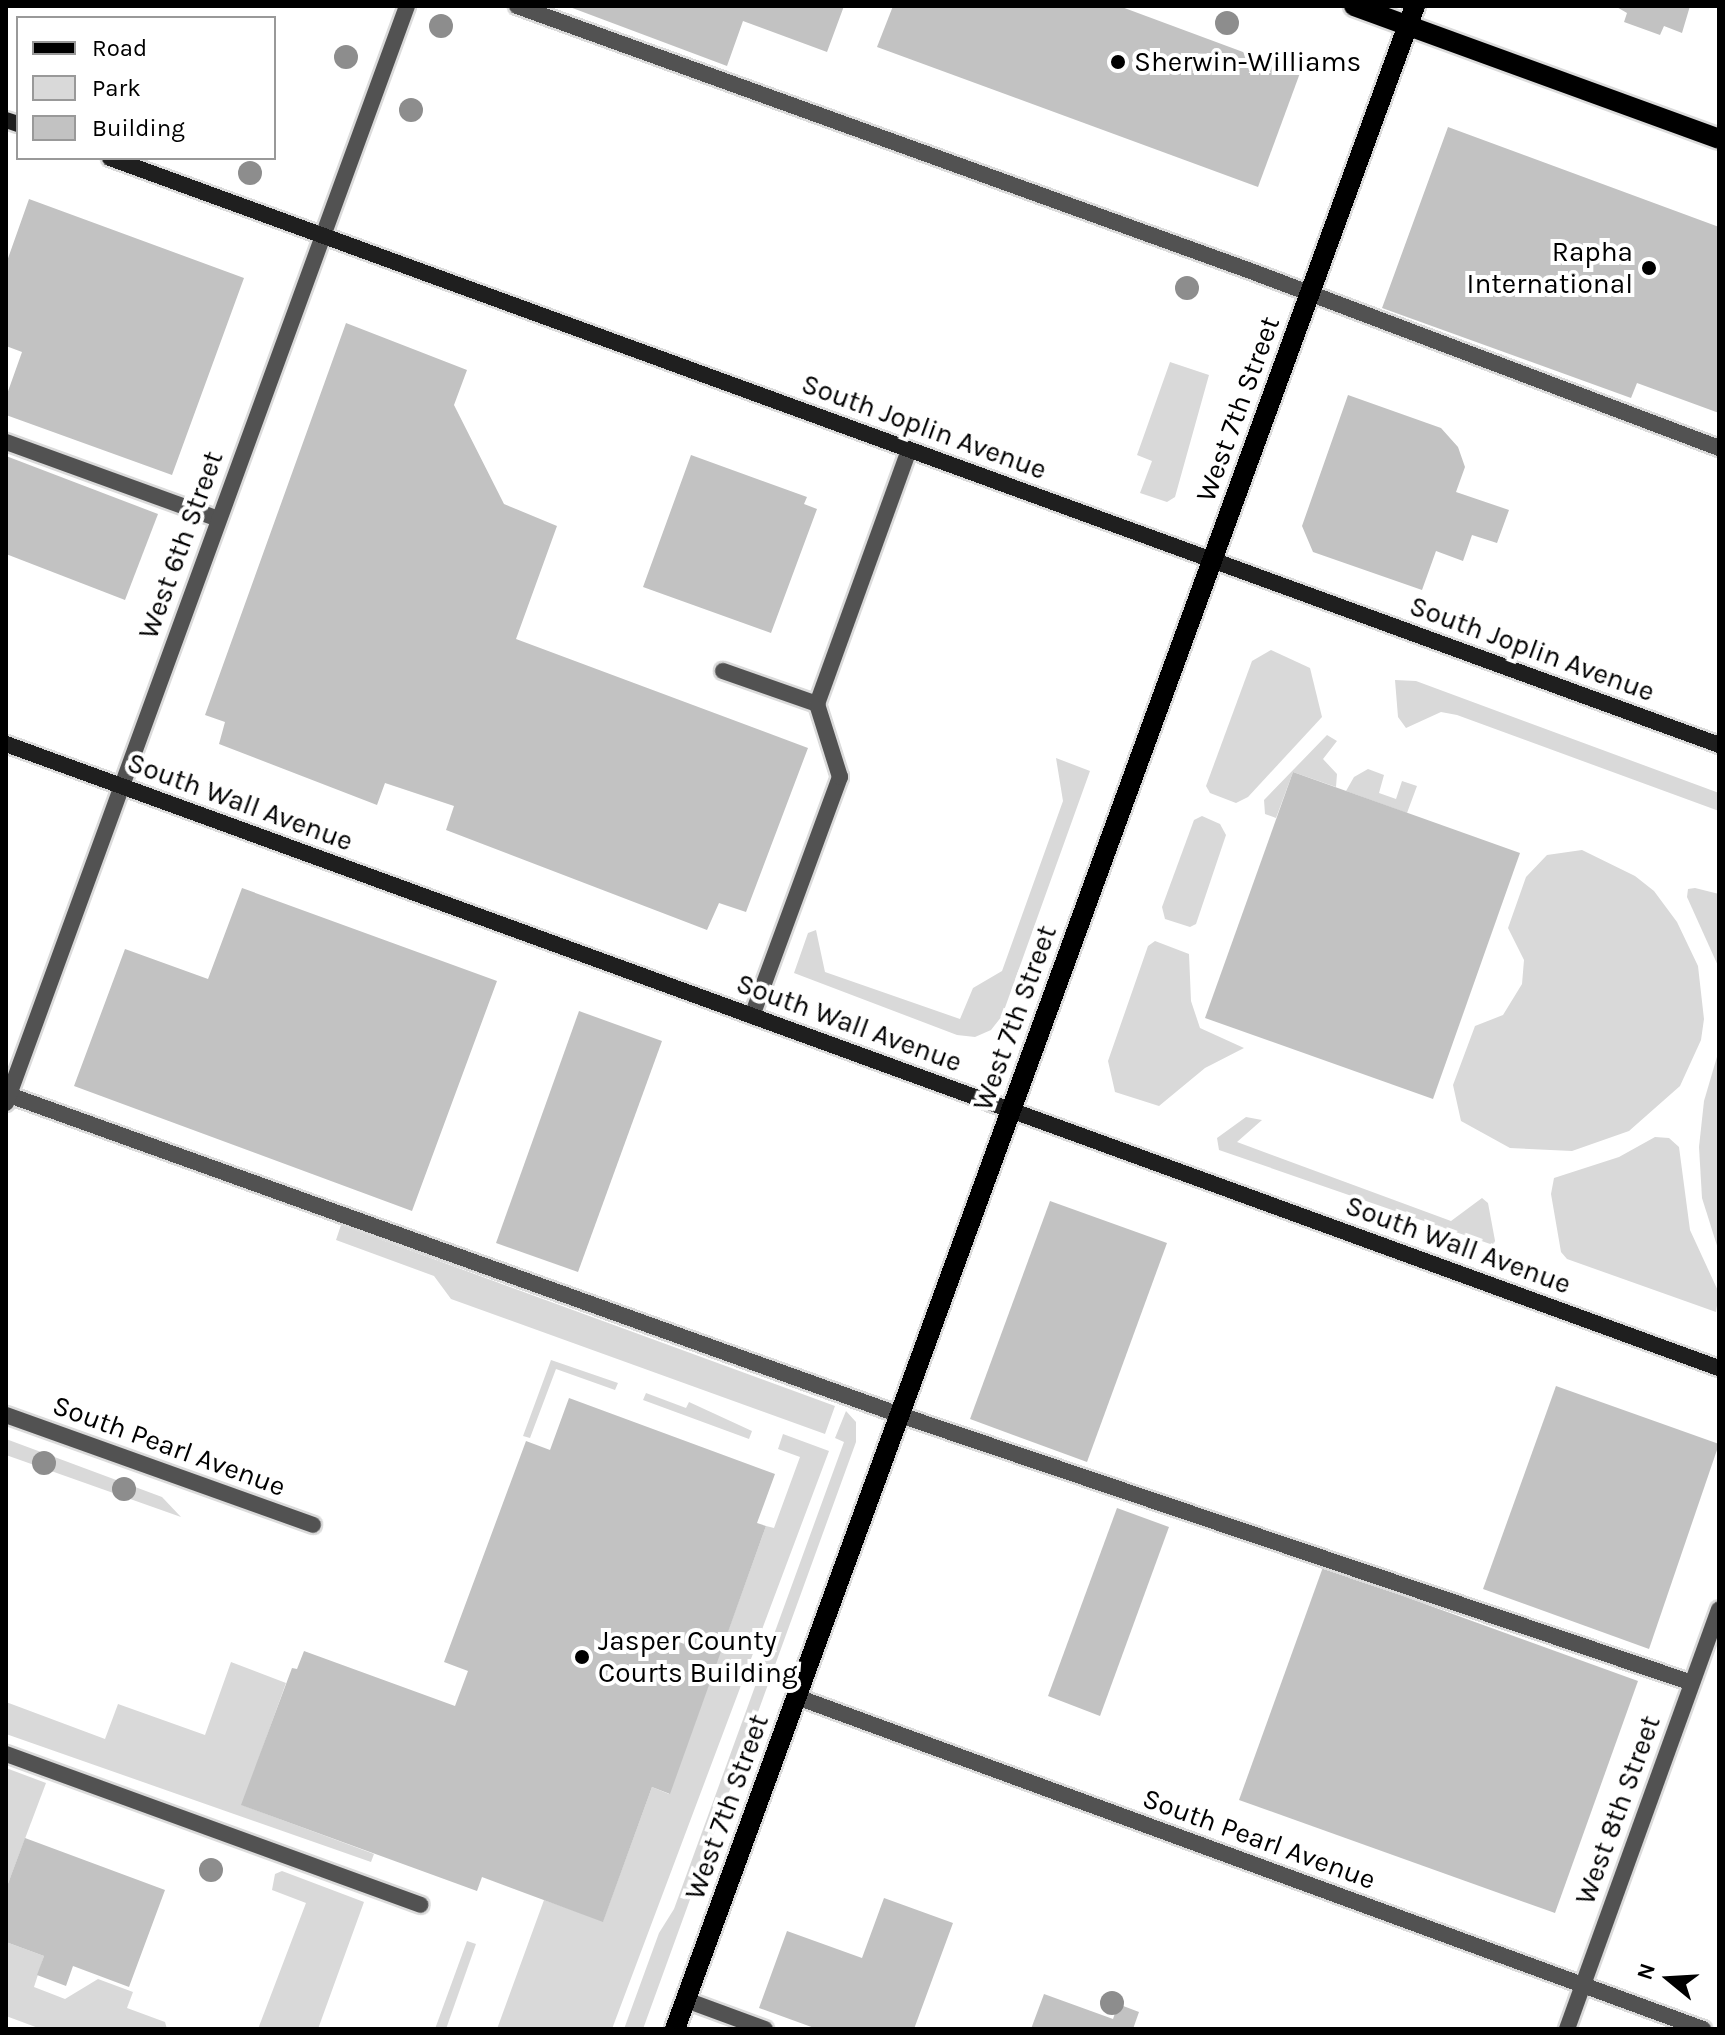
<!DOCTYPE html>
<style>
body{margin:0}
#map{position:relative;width:1725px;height:2035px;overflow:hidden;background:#fff;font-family:Karla,sans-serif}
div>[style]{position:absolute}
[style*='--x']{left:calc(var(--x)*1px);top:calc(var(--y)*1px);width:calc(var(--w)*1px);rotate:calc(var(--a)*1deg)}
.green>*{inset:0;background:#d9d9d9}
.building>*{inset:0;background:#c2c2c2}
.roads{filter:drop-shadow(2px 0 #dbdbdb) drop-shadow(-2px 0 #dbdbdb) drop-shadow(0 2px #dbdbdb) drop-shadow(0 -2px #dbdbdb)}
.lane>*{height:16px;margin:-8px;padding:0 8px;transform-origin:8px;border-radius:8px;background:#525252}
.street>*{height:16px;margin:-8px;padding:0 8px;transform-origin:8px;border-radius:8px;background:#525252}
.secondary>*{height:16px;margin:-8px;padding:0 8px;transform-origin:8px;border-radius:8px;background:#1f1f1f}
.primary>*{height:20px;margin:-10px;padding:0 10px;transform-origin:10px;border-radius:10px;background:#000}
.trees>*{width:24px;height:24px;margin:-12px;border-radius:50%;background:#8d8d8d}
.dots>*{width:22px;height:22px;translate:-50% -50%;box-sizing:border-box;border:4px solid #fff;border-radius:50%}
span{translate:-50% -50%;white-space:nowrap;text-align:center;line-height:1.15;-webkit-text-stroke:8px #fff;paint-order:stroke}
.poi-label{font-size:28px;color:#000}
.left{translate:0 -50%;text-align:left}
.right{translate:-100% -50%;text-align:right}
.street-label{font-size:28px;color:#000}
.frame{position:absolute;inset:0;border:8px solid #000;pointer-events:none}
.legend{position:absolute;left:16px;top:16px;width:260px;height:144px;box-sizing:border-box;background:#fff;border:2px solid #999;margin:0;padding:10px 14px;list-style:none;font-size:24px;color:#000}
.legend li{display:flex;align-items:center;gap:16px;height:40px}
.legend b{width:40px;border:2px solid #999}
.north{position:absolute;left:1629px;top:1939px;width:80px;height:80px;-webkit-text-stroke:6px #fff;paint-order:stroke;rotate:288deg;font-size:22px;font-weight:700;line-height:32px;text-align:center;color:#000}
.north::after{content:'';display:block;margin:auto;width:28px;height:36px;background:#000;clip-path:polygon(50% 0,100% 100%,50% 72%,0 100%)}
</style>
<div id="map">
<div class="green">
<i style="clip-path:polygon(1170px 362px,1209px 375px,1175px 497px,1167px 502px,1140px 493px,1152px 461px,1137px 455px)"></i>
<i style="clip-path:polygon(1271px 650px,1310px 668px,1322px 717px,1248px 797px,1236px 803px,1210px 793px,1206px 786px,1252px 661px)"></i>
<i style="clip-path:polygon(1395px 680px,1416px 681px,1719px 793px,1719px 811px,1457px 715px,1441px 712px,1406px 728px,1398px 717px)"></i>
<i style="clip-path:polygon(1327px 735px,1337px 741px,1323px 759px,1337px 774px,1336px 787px,1293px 772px,1276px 818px,1265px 814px,1264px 800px)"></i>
<i style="clip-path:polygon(1056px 758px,1090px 771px,1002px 1016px,991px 1030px,975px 1037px,957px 1035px,794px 973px,808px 933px,816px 930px,825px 972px,960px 1019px,973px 988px,1002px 971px,1063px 801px)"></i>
<i style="clip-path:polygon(1368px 769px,1384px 775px,1379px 793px,1396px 799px,1402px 781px,1417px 786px,1407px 813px,1346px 791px,1354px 777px)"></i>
<i style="clip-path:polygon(1202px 816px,1220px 824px,1226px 835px,1196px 924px,1190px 927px,1165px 919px,1162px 907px,1194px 820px)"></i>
<i style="clip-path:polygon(1582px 850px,1635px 876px,1654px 891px,1677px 922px,1698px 966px,1704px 1019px,1701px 1040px,1680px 1086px,1629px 1131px,1572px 1151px,1510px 1148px,1461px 1121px,1453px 1085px,1475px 1026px,1503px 1015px,1522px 984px,1524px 960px,1508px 928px,1526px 877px,1547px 855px)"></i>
<i style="clip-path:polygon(1695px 888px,1719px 894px,1719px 968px,1687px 897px,1688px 889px)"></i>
<i style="clip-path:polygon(1155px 941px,1189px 954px,1191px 1001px,1200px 1028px,1244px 1048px,1205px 1068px,1159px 1106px,1115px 1092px,1108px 1061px,1148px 946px)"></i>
<i style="clip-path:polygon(1719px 1050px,1719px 1252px,1702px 1198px,1699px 1147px,1704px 1101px)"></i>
<i style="clip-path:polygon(1246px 1117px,1262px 1120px,1237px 1142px,1451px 1221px,1482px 1198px,1488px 1203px,1496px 1246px,1219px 1150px,1217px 1138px)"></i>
<i style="clip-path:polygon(1655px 1137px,1669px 1138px,1679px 1147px,1690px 1230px,1719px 1293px,1716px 1312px,1567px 1259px,1561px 1252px,1551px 1194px,1554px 1178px,1619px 1157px)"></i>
<i style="clip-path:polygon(341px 1225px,835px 1406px,825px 1434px,451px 1299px,434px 1276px,336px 1240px)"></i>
<i style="clip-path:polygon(551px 1360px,618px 1383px,615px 1390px,556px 1369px,530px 1438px,523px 1436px)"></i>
<i style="clip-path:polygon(646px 1393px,686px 1408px,689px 1402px,752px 1431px,749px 1439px,643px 1400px)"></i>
<i style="clip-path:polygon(846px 1411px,856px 1422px,856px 1442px,643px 2029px,624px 2029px,659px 1933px,674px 1909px,844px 1442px,835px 1438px)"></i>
<i style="clip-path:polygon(783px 1434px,829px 1451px,612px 2029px,497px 2029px,544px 1900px,603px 1921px,652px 1787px,669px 1794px,766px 1526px,774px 1528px,800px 1457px,778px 1449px)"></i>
<i style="clip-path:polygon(6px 1439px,162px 1497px,181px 1517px,6px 1455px)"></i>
<i style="clip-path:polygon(231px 1662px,286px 1683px,242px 1805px,374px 1854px,371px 1862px,6px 1734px,6px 1702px,105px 1739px,118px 1704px,205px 1735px)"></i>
<i style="clip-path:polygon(6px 1768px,46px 1783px,6px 1889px)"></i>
<i style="clip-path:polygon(282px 1871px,364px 1902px,318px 2029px,258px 2029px,306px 1903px,272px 1890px,275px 1874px)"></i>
<i style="clip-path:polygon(467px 1941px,476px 1944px,446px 2029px,435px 2029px)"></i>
<i style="clip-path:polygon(6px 1942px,44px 1956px,34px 1987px,65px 1999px,98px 1979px,133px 1992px,127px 2008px,165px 2022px,167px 2029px,41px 2029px,6px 2016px)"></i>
</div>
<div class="building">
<i style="clip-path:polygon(567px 6px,844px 6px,827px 52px,743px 21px,727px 66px)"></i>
<i style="clip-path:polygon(893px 6px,1119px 6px,1300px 73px,1258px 187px,877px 47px)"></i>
<i style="clip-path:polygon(1615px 6px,1690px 6px,1682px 33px,1664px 26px,1660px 35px,1624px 22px,1627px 13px)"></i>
<i style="clip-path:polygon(1448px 127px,1719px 227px,1719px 413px,1637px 383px,1631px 398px,1382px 308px)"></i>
<i style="clip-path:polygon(29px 199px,244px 278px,172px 475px,6px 415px,6px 397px,22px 352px,6px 346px,6px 264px)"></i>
<i style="clip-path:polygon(346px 323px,467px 370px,454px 405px,504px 504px,557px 526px,516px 639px,808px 748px,746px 912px,719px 903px,707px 930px,446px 830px,454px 806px,385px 783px,377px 805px,219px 744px,225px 722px,205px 715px)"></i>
<i style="clip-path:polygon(1348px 395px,1441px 428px,1458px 447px,1465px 467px,1456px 492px,1509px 510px,1497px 543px,1472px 535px,1463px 561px,1436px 551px,1422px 590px,1313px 552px,1302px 526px)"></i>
<i style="clip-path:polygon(691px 455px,807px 497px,804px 504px,817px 509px,771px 633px,643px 587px)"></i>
<i style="clip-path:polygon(6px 456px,158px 514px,125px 600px,6px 554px)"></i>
<i style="clip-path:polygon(1293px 772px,1520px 853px,1433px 1099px,1205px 1018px)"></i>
<i style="clip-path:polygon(242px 888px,497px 981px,412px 1211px,74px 1086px,125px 949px,208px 979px)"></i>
<i style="clip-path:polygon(579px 1011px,662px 1041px,578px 1272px,496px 1243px)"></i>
<i style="clip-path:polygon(1050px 1201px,1167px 1243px,1087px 1462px,970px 1419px)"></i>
<i style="clip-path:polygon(1556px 1386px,1719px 1444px,1649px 1649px,1483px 1589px)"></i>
<i style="clip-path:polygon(569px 1398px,775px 1474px,757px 1523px,766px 1526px,670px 1794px,652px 1787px,603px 1922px,482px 1877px,477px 1891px,241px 1805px,292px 1668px,297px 1669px,304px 1651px,455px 1706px,468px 1671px,444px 1662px,526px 1441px,550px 1450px)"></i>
<i style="clip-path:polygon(1117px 1508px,1169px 1527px,1100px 1716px,1048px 1696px)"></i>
<i style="clip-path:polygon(1323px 1567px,1638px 1681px,1555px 1913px,1239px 1800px)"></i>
<i style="clip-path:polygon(25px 1838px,165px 1890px,129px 1987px,73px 1966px,66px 1986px,37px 1975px,44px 1956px,6px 1942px,6px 1889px)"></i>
<i style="clip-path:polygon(884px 1898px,953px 1923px,914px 2029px,817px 2029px,759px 2008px,787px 1931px,862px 1958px)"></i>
<i style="clip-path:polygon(1044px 1994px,1113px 2019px,1118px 2004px,1139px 2012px,1133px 2029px,1031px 2029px)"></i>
</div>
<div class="roads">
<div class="lane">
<i style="--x:517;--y:6;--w:777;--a:19.86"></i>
<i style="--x:1248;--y:270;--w:504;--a:20.7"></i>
<i style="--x:6;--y:442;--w:226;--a:19.9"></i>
<i style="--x:723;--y:671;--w:100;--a:19.3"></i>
<i style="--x:752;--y:1016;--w:255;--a:-69.8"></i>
<i style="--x:840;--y:777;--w:77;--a:-107.5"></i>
<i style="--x:817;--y:704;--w:270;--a:-70.1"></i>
<i style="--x:9;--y:1095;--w:947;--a:19.76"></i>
<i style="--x:900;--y:1415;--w:836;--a:18.69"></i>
<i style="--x:6;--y:1754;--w:441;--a:20"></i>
<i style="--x:686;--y:2000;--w:84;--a:20.2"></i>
</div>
<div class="street">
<i style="--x:6;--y:1103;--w:1168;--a:-69.92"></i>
<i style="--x:6;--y:1415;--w:326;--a:19.7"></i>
<i style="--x:797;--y:1697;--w:965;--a:20.13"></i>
<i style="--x:1567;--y:2029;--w:446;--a:-70.1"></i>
</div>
<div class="secondary">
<i style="--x:6;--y:120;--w:13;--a:18"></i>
<i style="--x:110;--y:158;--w:1713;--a:20.04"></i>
<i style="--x:6;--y:744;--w:1823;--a:20.02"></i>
</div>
<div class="primary">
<i style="--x:1354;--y:6;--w:388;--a:20"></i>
<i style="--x:675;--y:2029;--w:2154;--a:-69.91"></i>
</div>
</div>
<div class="trees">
<i style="left:1227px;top:23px"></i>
<i style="left:441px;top:26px"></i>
<i style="left:346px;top:57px"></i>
<i style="left:411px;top:110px"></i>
<i style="left:250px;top:173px"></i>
<i style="left:1187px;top:288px"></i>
<i style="left:44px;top:1463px"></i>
<i style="left:124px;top:1489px"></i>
<i style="left:211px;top:1870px"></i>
<i style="left:1112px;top:2003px"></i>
</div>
<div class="dots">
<i style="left:1118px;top:62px;background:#000"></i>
<i style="left:1649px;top:268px;background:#000"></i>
<i style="left:582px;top:1657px;background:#000"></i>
</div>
<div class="poi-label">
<span class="left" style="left:1134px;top:62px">Sherwin-Williams</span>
<span class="right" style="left:1633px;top:268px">Rapha<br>International</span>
<span class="left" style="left:598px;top:1657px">Jasper County<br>Courts Building</span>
</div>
<div class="street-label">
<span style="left:1238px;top:409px;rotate:-70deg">West 7th Street</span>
<span style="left:924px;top:427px;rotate:20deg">South Joplin Avenue</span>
<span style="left:181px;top:545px;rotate:-70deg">West 6th Street</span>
<span style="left:1532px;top:649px;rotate:20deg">South Joplin Avenue</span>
<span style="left:240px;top:802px;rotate:20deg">South Wall Avenue</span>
<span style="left:1015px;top:1018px;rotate:-70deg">West 7th Street</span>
<span style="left:849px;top:1023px;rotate:20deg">South Wall Avenue</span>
<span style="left:1458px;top:1245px;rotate:20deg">South Wall Avenue</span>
<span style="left:169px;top:1446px;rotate:20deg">South Pearl Avenue</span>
<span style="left:727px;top:1807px;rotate:-70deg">West 7th Street</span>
<span style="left:1618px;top:1810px;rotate:-70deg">West 8th Street</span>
<span style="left:1259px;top:1839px;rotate:20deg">South Pearl Avenue</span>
</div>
<div class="frame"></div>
<ul class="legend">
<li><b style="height:10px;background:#000"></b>Road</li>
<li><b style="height:22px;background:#d9d9d9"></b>Park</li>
<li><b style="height:22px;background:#c2c2c2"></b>Building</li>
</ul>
<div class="north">N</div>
</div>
